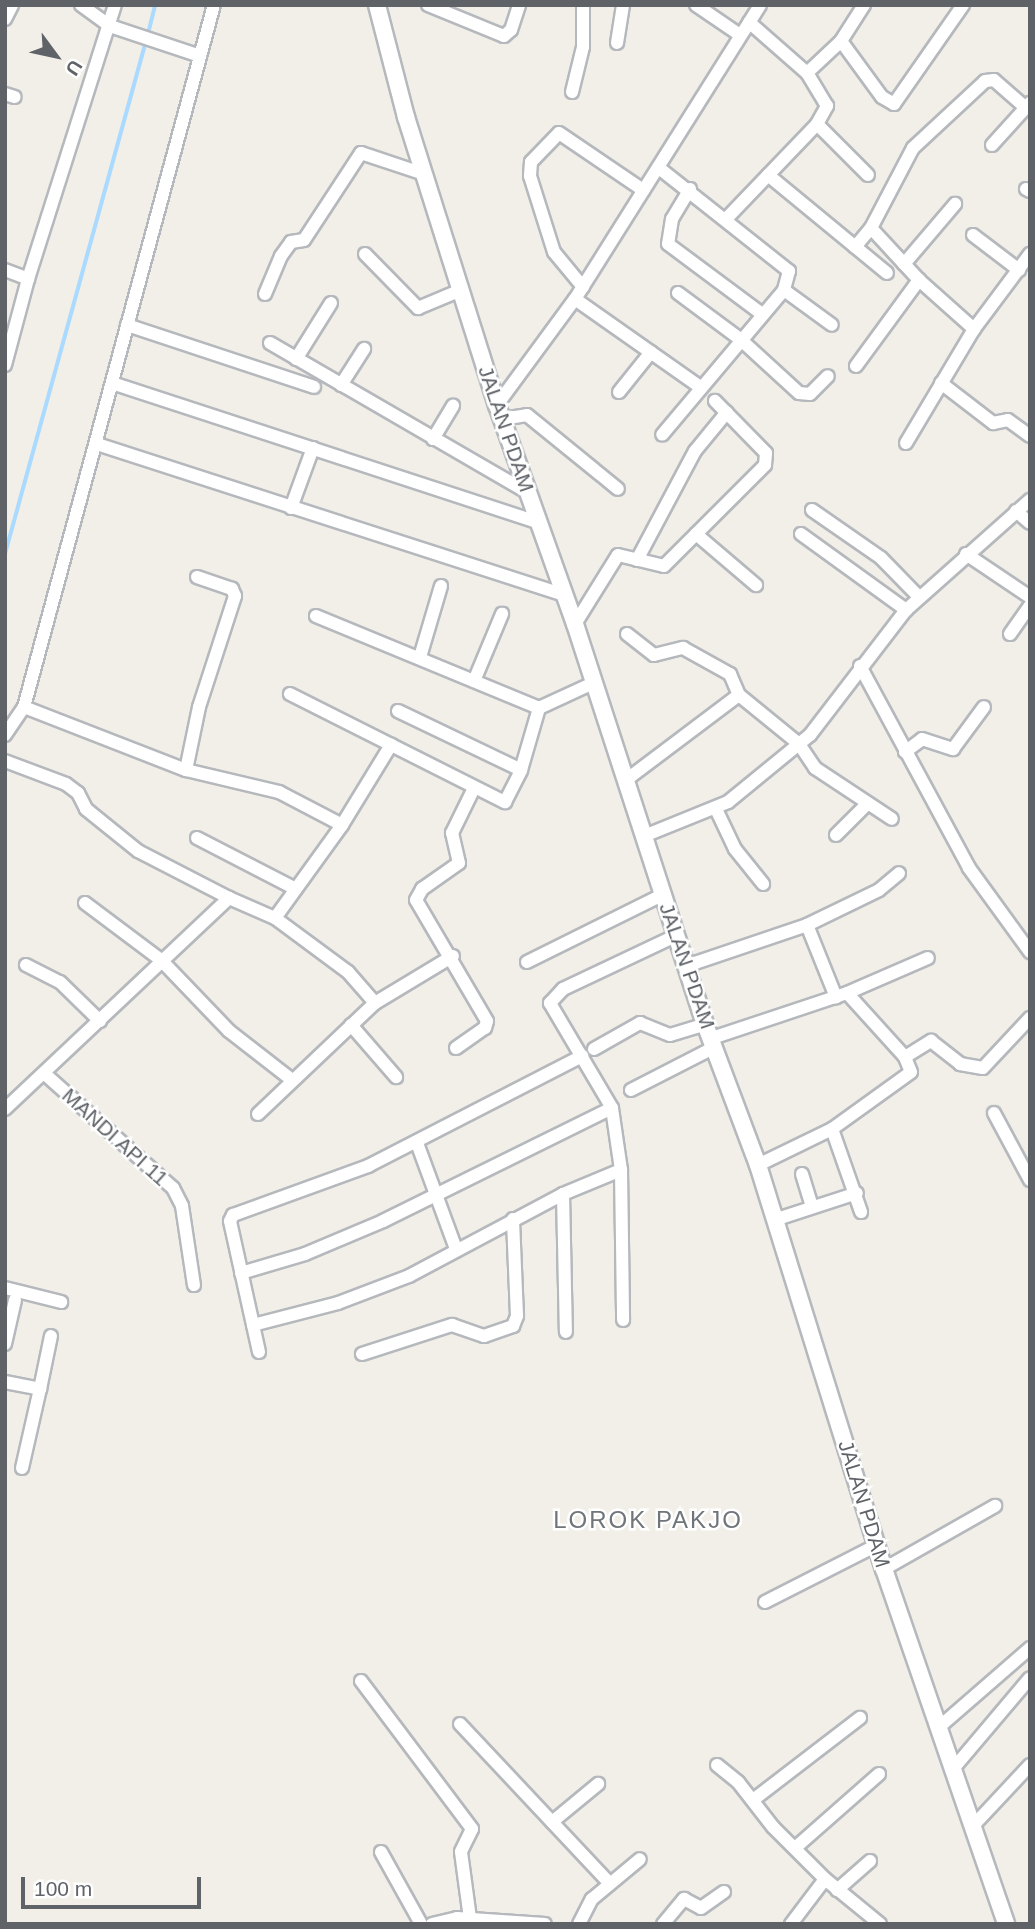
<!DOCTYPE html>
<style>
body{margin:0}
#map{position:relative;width:1035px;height:1929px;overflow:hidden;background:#f1efe8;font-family:Arial,sans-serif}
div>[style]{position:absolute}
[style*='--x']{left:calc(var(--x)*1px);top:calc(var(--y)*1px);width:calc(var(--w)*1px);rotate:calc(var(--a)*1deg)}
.stream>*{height:3.5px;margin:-1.75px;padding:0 1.75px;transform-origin:1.75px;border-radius:1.75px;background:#aadaff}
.roads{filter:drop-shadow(2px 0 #b5b8bc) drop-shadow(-2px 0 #b5b8bc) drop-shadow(0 2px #b5b8bc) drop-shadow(0 -2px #b5b8bc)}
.street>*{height:12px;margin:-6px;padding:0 6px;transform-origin:6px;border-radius:6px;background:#fff}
.secondary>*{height:16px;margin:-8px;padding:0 8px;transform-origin:8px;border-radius:8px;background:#fff}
span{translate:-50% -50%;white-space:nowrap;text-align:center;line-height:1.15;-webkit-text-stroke:5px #fff;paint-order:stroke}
.street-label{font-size:21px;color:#5f6368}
.quarter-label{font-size:24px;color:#70757a;letter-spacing:2px}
.frame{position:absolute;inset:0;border:7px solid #5f6368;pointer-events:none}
.north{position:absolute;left:21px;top:21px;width:70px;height:70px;-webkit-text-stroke:5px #fff;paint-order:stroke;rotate:123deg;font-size:19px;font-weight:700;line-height:28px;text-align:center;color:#5f6368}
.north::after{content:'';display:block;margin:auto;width:24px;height:32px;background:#5f6368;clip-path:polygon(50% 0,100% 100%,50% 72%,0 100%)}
.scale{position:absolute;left:21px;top:1877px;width:180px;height:32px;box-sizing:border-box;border:4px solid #5f6368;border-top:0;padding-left:9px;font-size:21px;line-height:24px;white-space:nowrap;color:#5f6368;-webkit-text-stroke:5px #fff;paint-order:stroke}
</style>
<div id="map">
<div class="stream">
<i style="--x:148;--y:34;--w:30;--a:-76"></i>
<i style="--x:5;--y:554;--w:532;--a:-74.63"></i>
</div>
<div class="roads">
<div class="street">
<i style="--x:81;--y:5;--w:36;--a:36"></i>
<i style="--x:110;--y:26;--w:95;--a:18.4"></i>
<i style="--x:428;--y:5;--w:82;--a:22.2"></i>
<i style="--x:504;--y:36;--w:9;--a:-41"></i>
<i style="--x:511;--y:30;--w:26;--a:-72"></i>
<i style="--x:696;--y:5;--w:53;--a:34.3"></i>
<i style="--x:5;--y:19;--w:16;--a:-63"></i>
<i style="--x:841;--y:41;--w:69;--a:53.8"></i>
<i style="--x:882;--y:97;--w:14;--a:30"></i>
<i style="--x:894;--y:104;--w:121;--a:-55.1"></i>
<i style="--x:617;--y:43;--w:38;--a:-81"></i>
<i style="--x:807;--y:73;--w:47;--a:-43.3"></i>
<i style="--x:841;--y:41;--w:43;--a:-57.4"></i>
<i style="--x:572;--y:92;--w:46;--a:-76.3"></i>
<i style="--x:583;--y:47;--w:42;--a:-90"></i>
<i style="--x:5;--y:94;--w:10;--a:17"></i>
<i style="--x:817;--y:124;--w:72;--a:45"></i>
<i style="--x:992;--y:145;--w:57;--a:-47.9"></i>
<i style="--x:659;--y:168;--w:166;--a:38.4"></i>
<i style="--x:789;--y:271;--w:20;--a:105"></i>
<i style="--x:784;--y:290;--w:189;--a:130.1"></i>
<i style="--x:768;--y:175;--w:154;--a:39.5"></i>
<i style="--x:690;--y:189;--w:35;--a:121"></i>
<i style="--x:672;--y:219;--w:25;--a:99"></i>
<i style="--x:668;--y:244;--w:117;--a:36.7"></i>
<i style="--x:1026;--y:189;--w:4;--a:27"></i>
<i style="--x:727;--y:218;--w:130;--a:-46.2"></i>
<i style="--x:817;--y:124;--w:21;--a:-61"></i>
<i style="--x:827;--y:106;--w:39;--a:-121"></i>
<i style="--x:807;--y:73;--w:77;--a:-138.7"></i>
<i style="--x:871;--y:228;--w:71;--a:47.3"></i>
<i style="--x:919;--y:280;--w:74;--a:41.7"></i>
<i style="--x:973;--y:235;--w:58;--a:37.3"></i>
<i style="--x:855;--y:247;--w:25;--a:-50"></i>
<i style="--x:871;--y:228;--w:90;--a:-62.3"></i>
<i style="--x:913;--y:148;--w:98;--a:-42.9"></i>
<i style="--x:985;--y:81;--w:9;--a:-6"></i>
<i style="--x:994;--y:80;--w:43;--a:41.2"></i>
<i style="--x:365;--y:254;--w:76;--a:45.5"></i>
<i style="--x:418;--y:308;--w:47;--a:-22.7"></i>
<i style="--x:904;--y:264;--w:79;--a:-49.6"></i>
<i style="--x:5;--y:270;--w:25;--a:21"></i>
<i style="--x:583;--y:287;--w:45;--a:-129.6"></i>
<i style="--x:554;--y:252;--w:80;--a:-107.5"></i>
<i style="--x:530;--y:176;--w:14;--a:-86"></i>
<i style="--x:531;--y:162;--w:40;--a:-46"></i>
<i style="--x:559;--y:133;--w:102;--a:34.2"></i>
<i style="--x:784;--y:290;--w:59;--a:36.1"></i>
<i style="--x:678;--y:293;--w:77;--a:36.6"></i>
<i style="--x:740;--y:339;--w:80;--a:42.5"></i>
<i style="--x:799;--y:393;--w:11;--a:5"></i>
<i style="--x:810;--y:394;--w:25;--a:-45"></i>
<i style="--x:265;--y:294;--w:41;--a:-67.2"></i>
<i style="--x:281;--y:256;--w:17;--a:-54"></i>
<i style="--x:291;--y:242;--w:13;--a:-9"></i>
<i style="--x:304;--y:240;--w:104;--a:-56.8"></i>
<i style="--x:361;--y:153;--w:66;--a:18.4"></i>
<i style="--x:575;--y:299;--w:153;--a:35.1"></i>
<i style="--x:127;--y:325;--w:197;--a:18.3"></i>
<i style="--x:270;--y:343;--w:297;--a:30.1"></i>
<i style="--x:296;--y:359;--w:66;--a:-58"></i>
<i style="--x:5;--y:365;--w:89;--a:-75"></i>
<i style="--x:28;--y:279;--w:287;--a:-72.4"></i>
<i style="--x:856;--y:366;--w:107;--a:-53.8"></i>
<i style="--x:112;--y:383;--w:448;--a:18.1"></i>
<i style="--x:941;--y:383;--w:66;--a:37.6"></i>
<i style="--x:993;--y:423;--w:15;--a:-11"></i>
<i style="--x:1008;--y:420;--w:27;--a:36"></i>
<i style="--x:341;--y:385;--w:43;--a:-57.4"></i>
<i style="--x:619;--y:392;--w:51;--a:-51.3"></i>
<i style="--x:497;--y:405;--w:132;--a:-53.7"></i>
<i style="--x:575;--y:299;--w:347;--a:-57.8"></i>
<i style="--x:502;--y:419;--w:25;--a:-9"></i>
<i style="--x:527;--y:415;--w:117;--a:39.1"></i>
<i style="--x:433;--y:439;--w:39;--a:-59"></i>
<i style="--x:906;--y:443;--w:133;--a:-59.2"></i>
<i style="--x:974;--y:329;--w:94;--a:-53.3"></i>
<i style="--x:97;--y:444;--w:492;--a:17.9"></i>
<i style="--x:291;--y:508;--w:64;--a:-69.9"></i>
<i style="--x:812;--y:510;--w:84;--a:34.8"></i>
<i style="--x:881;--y:558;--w:54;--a:45.7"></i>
<i style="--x:1016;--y:511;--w:18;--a:41"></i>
<i style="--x:696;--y:534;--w:79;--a:40.4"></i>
<i style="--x:801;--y:534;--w:130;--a:35.9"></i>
<i style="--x:966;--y:554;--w:77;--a:33.9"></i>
<i style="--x:637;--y:560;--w:123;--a:-62"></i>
<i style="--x:695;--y:451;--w:50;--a:-50.6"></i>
<i style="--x:316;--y:616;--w:241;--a:22.4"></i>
<i style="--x:575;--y:624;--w:81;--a:-58.1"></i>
<i style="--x:618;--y:555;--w:47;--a:13.4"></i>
<i style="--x:664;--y:566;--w:143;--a:-45"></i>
<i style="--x:765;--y:465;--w:12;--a:-85"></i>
<i style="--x:766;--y:453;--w:73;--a:-134.4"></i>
<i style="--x:627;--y:634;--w:34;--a:38"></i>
<i style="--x:654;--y:655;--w:30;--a:-14"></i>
<i style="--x:683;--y:648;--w:54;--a:29"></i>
<i style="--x:730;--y:674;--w:23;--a:67"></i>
<i style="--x:739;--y:695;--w:77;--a:39.2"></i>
<i style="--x:799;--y:744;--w:29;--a:56"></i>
<i style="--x:815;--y:768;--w:92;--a:33.5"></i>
<i style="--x:1010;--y:634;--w:35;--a:-55"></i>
<i style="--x:420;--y:657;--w:74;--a:-73.5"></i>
<i style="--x:860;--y:666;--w:230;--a:61.6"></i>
<i style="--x:969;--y:868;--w:104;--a:54"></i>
<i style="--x:474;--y:681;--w:73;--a:-67.3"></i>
<i style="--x:290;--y:694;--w:241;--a:26.7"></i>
<i style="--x:505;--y:802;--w:36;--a:-63"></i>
<i style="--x:521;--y:770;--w:65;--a:-73.8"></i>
<i style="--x:539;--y:708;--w:60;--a:-24.8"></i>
<i style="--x:24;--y:707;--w:174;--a:21.3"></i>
<i style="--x:186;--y:770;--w:96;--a:13.3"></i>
<i style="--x:279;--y:792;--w:71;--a:27.6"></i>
<i style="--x:398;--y:711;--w:136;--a:25.6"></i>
<i style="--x:5;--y:735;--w:34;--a:-56"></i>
<i style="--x:24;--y:707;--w:727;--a:-74.86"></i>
<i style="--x:905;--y:752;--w:21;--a:-37"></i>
<i style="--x:922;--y:739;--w:33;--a:18"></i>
<i style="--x:953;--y:749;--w:52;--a:-53.6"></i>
<i style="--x:5;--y:761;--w:65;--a:20.7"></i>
<i style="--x:66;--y:784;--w:15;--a:37"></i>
<i style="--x:78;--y:793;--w:18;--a:63"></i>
<i style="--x:86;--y:809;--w:67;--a:38.9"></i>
<i style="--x:138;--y:851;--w:102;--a:27.3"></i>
<i style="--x:186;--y:770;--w:64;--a:-78.3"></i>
<i style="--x:199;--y:707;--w:117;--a:-72"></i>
<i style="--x:235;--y:596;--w:8;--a:-113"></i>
<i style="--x:232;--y:589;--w:37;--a:-161"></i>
<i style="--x:626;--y:780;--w:141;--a:-37"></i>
<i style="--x:716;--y:809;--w:44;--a:64.6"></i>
<i style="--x:735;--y:849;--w:45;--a:51.3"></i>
<i style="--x:836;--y:835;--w:45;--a:-45"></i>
<i style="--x:644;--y:836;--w:91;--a:-22"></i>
<i style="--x:728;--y:802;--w:106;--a:-39.3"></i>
<i style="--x:810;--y:735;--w:158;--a:-52.5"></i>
<i style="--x:906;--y:610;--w:166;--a:-41.6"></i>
<i style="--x:197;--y:838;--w:111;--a:27.3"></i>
<i style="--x:85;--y:903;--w:95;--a:36.9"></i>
<i style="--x:161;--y:960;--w:98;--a:46.2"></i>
<i style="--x:229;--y:1031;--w:80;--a:37.9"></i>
<i style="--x:275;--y:918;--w:91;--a:36.5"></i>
<i style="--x:348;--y:972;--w:41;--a:48.9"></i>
<i style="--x:807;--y:925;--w:78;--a:68.1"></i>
<i style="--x:527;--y:962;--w:151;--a:-26.4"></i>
<i style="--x:26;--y:965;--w:38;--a:27"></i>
<i style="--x:60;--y:982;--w:56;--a:44.3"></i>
<i style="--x:686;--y:966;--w:128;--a:-18.7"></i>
<i style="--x:807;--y:925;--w:80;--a:-25.9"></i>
<i style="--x:879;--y:890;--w:26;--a:-40"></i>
<i style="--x:351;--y:1025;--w:69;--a:49.1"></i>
<i style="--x:712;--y:1038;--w:142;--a:-18.4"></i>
<i style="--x:847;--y:993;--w:88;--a:-23.4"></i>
<i style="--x:456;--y:1048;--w:35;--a:-35"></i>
<i style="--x:485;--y:1028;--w:7;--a:-74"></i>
<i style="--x:487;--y:1021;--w:140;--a:-120.4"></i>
<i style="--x:416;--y:900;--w:13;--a:-61"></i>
<i style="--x:422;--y:889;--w:45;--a:-35.1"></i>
<i style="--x:459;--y:863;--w:31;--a:-103"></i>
<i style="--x:452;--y:833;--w:50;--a:-63.9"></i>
<i style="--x:594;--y:1049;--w:53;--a:-29.5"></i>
<i style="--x:640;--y:1023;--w:32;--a:22"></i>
<i style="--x:670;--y:1035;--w:37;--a:-17"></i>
<i style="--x:905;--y:1057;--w:31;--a:-32"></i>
<i style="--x:931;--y:1041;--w:37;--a:38"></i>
<i style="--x:960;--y:1064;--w:23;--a:10"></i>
<i style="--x:983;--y:1068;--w:69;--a:-46.8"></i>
<i style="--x:46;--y:1075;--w:170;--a:41.7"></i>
<i style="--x:173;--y:1188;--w:20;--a:63"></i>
<i style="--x:182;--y:1206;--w:80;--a:81.4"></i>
<i style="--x:631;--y:1090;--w:94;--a:-27.1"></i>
<i style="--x:5;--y:1109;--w:308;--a:-43.3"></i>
<i style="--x:229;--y:898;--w:50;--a:23.5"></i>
<i style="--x:275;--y:918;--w:115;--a:-54.2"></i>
<i style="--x:342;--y:825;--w:94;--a:-58.5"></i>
<i style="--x:994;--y:1113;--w:76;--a:61.8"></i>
<i style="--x:258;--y:1114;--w:161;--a:-43.5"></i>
<i style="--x:375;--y:1003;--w:91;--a:-31.1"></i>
<i style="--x:832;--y:1129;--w:88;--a:70.7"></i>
<i style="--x:417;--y:1143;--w:113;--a:69.8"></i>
<i style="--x:758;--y:1165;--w:82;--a:-25.9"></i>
<i style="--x:832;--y:1129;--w:97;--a:-35.8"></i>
<i style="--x:911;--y:1072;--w:16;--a:-112"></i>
<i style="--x:905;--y:1057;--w:86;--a:-132.2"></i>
<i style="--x:621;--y:1170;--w:150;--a:89.2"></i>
<i style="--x:802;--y:1174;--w:34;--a:73"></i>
<i style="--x:563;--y:1194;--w:138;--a:88.8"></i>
<i style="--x:774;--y:1220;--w:87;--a:-18"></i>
<i style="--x:241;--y:1273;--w:67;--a:-16.5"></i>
<i style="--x:305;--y:1254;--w:85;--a:-22.9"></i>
<i style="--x:383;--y:1221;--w:255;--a:-26.3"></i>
<i style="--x:5;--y:1288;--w:58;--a:14"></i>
<i style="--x:253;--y:1325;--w:88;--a:-14.5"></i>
<i style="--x:338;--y:1303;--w:76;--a:-20.8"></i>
<i style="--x:409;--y:1276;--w:174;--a:-28"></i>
<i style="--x:563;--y:1194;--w:63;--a:-22.5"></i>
<i style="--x:621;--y:1170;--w:63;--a:-98.3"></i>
<i style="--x:612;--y:1108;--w:122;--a:-120.6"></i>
<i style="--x:550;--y:1003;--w:19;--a:-47"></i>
<i style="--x:563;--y:989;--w:124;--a:-25.3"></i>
<i style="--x:5;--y:1344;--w:45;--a:-77.2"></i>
<i style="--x:259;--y:1352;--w:134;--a:-102.5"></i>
<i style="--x:230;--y:1221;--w:7;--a:-63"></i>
<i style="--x:233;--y:1215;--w:144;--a:-19.9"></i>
<i style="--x:368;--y:1166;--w:241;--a:-27.2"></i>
<i style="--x:362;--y:1354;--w:95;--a:-17.9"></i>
<i style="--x:452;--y:1325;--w:34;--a:19"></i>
<i style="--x:484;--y:1336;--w:31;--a:-19"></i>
<i style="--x:513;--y:1326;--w:11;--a:-68"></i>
<i style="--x:517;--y:1316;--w:97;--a:-92.4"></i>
<i style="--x:5;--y:1382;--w:36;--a:11"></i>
<i style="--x:40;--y:1389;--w:54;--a:-78.3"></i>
<i style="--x:22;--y:1468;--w:81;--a:-77.2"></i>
<i style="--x:884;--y:1569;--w:128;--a:-29.6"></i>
<i style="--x:765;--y:1602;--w:126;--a:-27"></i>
<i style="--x:361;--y:1681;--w:185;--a:53.1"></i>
<i style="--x:472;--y:1829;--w:25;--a:116"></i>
<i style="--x:461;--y:1852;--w:68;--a:82.3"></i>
<i style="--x:460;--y:1724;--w:219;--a:46.8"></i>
<i style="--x:938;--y:1728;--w:122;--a:-41"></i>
<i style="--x:717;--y:1765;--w:27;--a:39"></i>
<i style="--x:738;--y:1782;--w:57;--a:52.1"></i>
<i style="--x:773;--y:1827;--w:74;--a:45"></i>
<i style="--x:825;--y:1879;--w:71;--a:39.3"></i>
<i style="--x:953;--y:1769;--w:119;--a:-49.8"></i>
<i style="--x:753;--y:1800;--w:135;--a:-37.5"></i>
<i style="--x:552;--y:1822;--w:60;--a:-39.6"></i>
<i style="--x:972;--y:1827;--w:85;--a:-46.9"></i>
<i style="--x:795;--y:1848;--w:112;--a:-41.4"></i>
<i style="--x:381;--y:1852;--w:82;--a:60.9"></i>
<i style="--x:837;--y:1890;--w:44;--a:-41.3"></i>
<i style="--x:432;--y:1924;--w:26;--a:-13"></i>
<i style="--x:457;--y:1918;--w:88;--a:3.9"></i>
<i style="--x:579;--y:1924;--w:28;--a:-63"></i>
<i style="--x:592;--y:1899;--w:62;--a:-39.8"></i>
<i style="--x:663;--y:1924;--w:33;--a:-50"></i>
<i style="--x:684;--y:1899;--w:19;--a:28"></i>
<i style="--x:701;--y:1908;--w:28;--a:-35"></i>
<i style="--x:791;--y:1924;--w:56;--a:-52.9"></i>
</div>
<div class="secondary">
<i style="--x:377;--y:5;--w:116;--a:75.5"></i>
<i style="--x:406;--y:117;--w:302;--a:72.5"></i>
<i style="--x:497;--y:405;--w:232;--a:70.4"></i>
<i style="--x:575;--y:624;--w:421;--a:72"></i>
<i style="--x:705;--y:1024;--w:151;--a:69.4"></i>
<i style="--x:758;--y:1165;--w:423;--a:72.7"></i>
<i style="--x:884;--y:1569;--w:375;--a:71"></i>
</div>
</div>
<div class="street-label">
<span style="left:506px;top:429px;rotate:71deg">JALAN PDAM</span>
<span style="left:687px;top:966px;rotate:71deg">JALAN PDAM</span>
<span style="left:115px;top:1137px;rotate:42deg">MANDI API 11</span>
<span style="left:864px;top:1504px;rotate:73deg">JALAN PDAM</span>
</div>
<div class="quarter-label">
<span style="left:648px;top:1520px">LOROK PAKJO</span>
</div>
<div class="frame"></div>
<div class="north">U</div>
<div class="scale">100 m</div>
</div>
